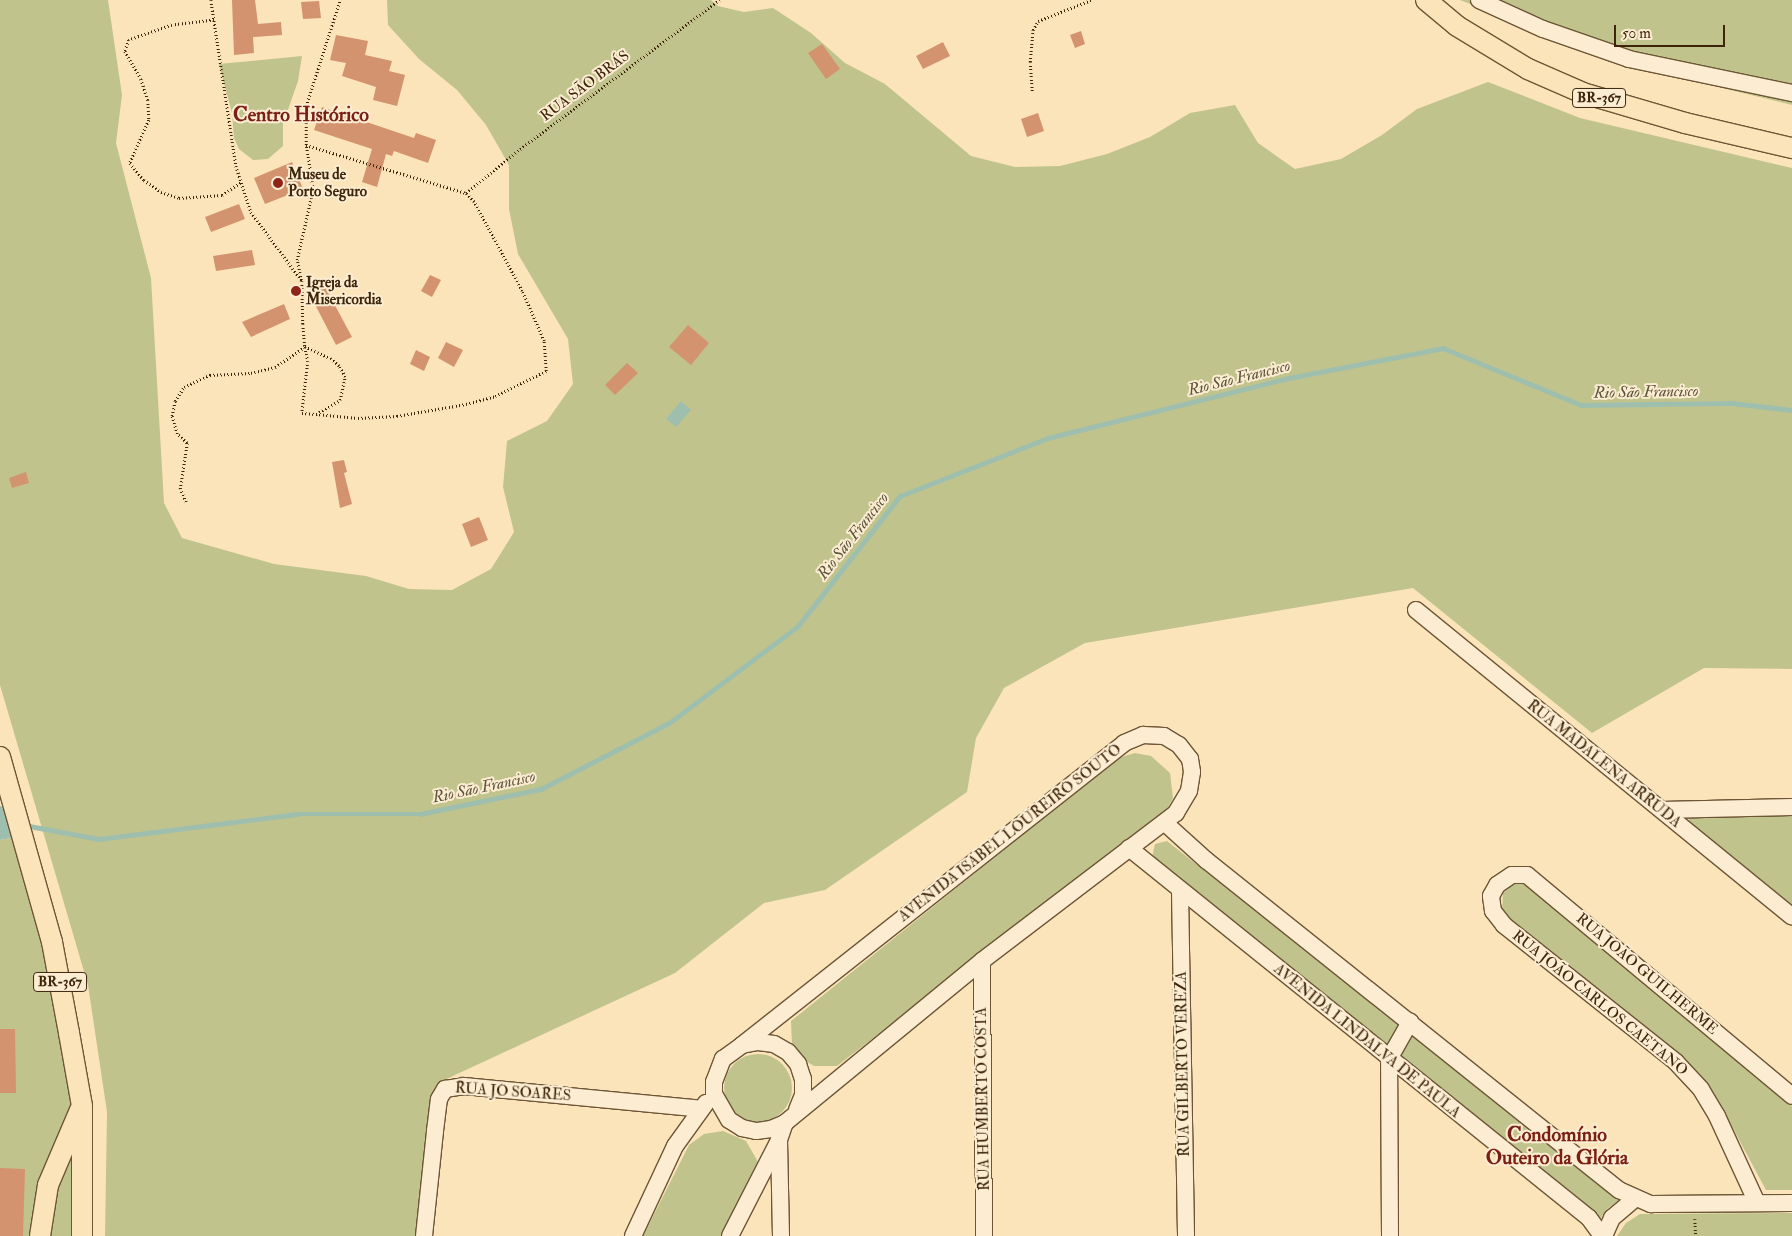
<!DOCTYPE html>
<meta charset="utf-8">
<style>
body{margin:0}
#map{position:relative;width:1792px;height:1236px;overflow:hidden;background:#fbe4b9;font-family:"IM FELL Double Pica",serif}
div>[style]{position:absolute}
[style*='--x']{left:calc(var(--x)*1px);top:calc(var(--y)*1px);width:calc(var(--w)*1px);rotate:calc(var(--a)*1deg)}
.green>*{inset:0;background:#c1c38d}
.round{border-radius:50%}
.water>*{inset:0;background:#9fbfae}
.stream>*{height:4.5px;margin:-2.25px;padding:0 2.25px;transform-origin:2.25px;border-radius:2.25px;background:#9fbfae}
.building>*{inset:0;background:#d3936f}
.path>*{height:2.5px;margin-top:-1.25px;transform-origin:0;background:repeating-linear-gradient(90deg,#3e250a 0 1px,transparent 0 3.5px)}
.roads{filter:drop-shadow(1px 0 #6d5536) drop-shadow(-1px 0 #6d5536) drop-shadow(0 1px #6d5536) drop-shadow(0 -1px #6d5536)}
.minor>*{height:16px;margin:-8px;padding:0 8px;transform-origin:8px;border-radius:8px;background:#fcedd2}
.major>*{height:20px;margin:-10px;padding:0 10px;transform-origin:10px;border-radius:10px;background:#fbe4b9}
.dots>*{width:14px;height:14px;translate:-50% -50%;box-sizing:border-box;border:2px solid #fcedd2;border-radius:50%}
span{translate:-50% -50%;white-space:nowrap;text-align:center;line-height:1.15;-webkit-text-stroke:4px #fcedd2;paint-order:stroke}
.shield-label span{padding:1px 4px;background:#fcedd2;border:1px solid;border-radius:4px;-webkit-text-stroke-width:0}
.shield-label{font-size:14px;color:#3e250a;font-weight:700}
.street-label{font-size:15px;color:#3e250a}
.poi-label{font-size:15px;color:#3e250a;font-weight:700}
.left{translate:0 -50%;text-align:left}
.water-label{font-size:16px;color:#5b533b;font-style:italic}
.district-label{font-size:20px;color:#7a1f14;font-weight:700}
.scale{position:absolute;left:1614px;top:25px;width:111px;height:22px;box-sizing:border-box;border:2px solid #3e250a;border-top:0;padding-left:6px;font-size:15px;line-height:18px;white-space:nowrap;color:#3e250a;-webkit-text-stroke:4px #fcedd2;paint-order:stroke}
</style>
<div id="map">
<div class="green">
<i style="clip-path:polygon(0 0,108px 0,122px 95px,116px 143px,151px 278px,164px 503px,182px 538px,274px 564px,366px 576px,409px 589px,452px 590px,491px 569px,514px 532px,503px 487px,507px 441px,547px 421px,573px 384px,568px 339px,518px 254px,509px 209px,509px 165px,486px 125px,457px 90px,419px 59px,388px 25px,387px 0,711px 0,718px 6px,744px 12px,773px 8px,811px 33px,845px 63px,885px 84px,971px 156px,1015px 167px,1060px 166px,1107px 154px,1150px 137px,1190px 113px,1235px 105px,1258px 143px,1295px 169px,1341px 159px,1382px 135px,1417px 109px,1488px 82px,1580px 118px,1792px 168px,1792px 669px,1704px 668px,1592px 733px,1413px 588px,1085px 643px,1004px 688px,976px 738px,967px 792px,825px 890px,764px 903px,675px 973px,440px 1082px,434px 1090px,418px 1236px,105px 1236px,107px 1112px,88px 985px,0 685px)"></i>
<i style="clip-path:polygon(1460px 0,1792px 0,1792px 105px,1631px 66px)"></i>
<i style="clip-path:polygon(302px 56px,298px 81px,283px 124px,283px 146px,268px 159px,253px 160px,239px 149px,234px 138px,232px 113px,219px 64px)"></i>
<i style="clip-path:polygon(1135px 753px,1151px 756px,1170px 773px,1173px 798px,1165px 813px,837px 1066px,814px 1066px,801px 1058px,792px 1045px,791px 1021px,1118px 758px)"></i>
<i style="clip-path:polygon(1792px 811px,1792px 911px,1688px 821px,1692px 815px)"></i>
<i style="clip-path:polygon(17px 837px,47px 940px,78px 1103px,37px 1236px,0 1236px,0 840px)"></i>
<i style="clip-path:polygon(1167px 841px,1399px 1024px,1389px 1045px,1384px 1046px,1152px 858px,1155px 844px)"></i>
<i style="clip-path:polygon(1514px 884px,1525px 884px,1792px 1106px,1792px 1190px,1766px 1190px,1722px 1108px,1681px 1057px,1502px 913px,1503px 893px)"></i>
<i style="clip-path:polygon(1412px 1030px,1620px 1199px,1607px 1209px,1600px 1219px,1401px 1060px,1399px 1055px)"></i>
<i class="round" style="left:724px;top:1054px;width:68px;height:68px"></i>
<i style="clip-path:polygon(723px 1131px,746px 1141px,758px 1162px,721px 1236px,643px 1236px,689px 1145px,704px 1134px)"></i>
<i style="clip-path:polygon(76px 1135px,75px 1236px,44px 1236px,47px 1208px)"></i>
<i style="clip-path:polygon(1792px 1213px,1792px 1236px,1617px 1236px,1626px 1223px,1640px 1214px)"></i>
</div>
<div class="water">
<i style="clip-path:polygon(681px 401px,691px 410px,676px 427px,666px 419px)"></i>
<i style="clip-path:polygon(0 806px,3px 807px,17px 837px,0 840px)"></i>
</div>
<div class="stream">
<i style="--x:24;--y:825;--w:76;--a:10.6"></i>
<i style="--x:99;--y:839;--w:201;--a:-7.2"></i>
<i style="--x:298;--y:814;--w:122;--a:0"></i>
<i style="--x:420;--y:814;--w:124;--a:-11.7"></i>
<i style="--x:541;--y:789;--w:144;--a:-27.3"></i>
<i style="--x:669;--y:723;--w:161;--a:-36.9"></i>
<i style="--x:798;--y:626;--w:165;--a:-51.9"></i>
<i style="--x:900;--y:496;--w:159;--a:-21.4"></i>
<i style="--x:1048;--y:438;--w:248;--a:-14"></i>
<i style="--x:1289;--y:378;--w:157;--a:-11"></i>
<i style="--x:1443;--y:348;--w:149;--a:22.4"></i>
<i style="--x:1581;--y:405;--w:151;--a:-0.8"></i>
<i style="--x:1732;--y:403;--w:60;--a:6.7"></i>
</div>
<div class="building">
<i style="clip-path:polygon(232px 0,255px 0,258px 24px,281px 22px,282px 35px,253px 37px,254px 53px,234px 55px)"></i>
<i style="clip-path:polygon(319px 1px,321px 18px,303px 19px,301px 2px)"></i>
<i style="clip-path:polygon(1081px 31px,1085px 44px,1075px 48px,1070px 35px)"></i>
<i style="clip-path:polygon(336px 35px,368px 41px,365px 55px,392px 61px,389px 71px,405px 75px,397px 106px,373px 100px,376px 87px,342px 76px,346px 63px,330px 60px)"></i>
<i style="clip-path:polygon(943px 42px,950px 56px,923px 69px,916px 56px)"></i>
<i style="clip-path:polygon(822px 44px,840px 69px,826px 79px,808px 53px)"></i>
<i style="clip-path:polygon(322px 107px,414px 138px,416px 133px,436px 140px,428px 163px,394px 151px,392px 156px,386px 154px,377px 187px,362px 182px,372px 149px,314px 130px)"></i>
<i style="clip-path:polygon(1038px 113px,1044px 131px,1027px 137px,1021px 119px)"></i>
<i style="clip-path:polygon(292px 162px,303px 189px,265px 204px,254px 178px)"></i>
<i style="clip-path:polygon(239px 204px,245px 219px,211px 232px,205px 217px)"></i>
<i style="clip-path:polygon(252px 250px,255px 265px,216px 271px,213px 256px)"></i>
<i style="clip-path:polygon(430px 275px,441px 280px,432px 297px,421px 291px)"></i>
<i style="clip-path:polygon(323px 283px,352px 337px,336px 345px,308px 291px)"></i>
<i style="clip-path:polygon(284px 304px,290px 319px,251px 337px,242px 322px)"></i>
<i style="clip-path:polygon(688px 325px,709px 343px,691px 365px,669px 347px)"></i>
<i style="clip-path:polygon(446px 342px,463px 350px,454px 367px,438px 358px)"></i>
<i style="clip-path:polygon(416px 350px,430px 357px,424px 371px,410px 364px)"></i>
<i style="clip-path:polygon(627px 363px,638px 373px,615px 395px,605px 385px)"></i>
<i style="clip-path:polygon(344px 460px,347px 472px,344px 473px,352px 504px,340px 508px,332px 462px)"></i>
<i style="clip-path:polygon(26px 472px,29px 483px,12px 488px,9px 478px)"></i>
<i style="clip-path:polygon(479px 517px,488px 540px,471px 547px,462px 524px)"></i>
<i style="clip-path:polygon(0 1029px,15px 1029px,16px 1093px,0 1093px)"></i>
<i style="clip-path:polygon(0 1168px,25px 1169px,23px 1236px,0 1236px)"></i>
</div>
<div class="path">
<i style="--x:211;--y:0;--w:168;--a:81.4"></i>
<i style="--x:236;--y:166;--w:48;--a:71.9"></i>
<i style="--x:251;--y:212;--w:86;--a:53.5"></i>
<i style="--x:302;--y:281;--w:43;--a:88.7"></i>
<i style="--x:303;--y:324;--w:23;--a:85"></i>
<i style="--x:305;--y:347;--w:14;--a:78"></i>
<i style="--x:308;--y:361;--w:52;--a:96.6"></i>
<i style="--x:302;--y:413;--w:14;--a:4"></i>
<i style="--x:316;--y:414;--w:28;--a:-30"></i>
<i style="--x:340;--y:400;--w:24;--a:-78"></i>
<i style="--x:345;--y:377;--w:13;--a:-119"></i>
<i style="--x:339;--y:366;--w:11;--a:-139"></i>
<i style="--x:331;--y:359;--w:29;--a:-155"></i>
<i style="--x:214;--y:20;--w:42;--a:173.2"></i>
<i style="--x:172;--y:25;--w:46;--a:160.8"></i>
<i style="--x:129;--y:40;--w:12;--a:110"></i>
<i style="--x:125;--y:51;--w:32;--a:60"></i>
<i style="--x:141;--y:79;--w:22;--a:72"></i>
<i style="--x:148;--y:100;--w:20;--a:87"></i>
<i style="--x:149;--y:120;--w:47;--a:113.8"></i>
<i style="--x:130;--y:163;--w:22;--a:51"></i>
<i style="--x:144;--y:180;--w:21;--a:35"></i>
<i style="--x:161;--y:192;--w:19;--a:18"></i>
<i style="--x:179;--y:198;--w:43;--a:-4"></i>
<i style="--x:222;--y:195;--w:23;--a:-34"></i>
<i style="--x:1032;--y:91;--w:29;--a:-94"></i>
<i style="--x:1030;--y:62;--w:32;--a:-85"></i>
<i style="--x:1033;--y:30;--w:10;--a:-61"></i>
<i style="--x:1038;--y:21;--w:57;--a:-21.6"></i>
<i style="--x:306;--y:145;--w:167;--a:16.7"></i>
<i style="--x:301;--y:280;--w:20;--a:-101"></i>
<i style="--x:297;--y:260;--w:73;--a:-77.3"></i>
<i style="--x:313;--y:189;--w:45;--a:-99"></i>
<i style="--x:306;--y:145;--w:39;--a:-90"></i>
<i style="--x:306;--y:106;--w:111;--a:-72.2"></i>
<i style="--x:316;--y:414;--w:42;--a:5.4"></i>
<i style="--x:358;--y:418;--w:39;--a:-3"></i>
<i style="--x:397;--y:416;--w:70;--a:-9.9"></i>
<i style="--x:466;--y:404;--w:30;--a:-15"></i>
<i style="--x:495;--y:396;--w:57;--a:-26.1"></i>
<i style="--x:546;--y:371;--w:30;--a:-94"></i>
<i style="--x:544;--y:341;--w:55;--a:-113.7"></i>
<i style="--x:522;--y:291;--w:101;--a:-118.3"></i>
<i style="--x:474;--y:202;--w:12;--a:-132"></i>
<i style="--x:466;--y:193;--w:70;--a:-39.2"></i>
<i style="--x:520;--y:149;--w:249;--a:-36.8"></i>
<i style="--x:186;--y:502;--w:14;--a:-115"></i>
<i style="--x:180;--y:489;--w:47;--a:-81.3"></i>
<i style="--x:187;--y:443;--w:13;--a:-138"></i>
<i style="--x:177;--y:434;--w:19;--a:-106"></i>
<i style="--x:172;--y:416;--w:15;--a:-79"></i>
<i style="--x:175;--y:401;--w:17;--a:-57"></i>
<i style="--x:184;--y:387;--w:29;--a:-25"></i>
<i style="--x:210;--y:375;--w:41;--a:-2.8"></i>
<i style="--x:251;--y:373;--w:25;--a:-14"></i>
<i style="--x:275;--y:367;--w:36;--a:-34"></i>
<i style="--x:1695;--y:1219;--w:17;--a:87"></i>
</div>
<div class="roads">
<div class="minor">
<i style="--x:1479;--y:0;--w:70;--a:24.4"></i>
<i style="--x:1543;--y:29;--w:91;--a:19.2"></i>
<i style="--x:1629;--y:59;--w:167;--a:11.8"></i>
<i style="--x:1416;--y:610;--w:485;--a:39.2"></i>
<i style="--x:1662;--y:810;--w:130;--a:-1.3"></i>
<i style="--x:1165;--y:823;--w:55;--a:42.1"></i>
<i style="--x:1206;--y:860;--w:529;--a:38.63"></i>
<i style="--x:1619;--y:1190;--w:35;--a:24"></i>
<i style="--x:1651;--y:1204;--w:141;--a:-0.4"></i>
<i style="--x:1129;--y:848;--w:590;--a:38.81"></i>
<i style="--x:1589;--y:1218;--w:22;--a:54"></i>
<i style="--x:1180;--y:891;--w:345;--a:89"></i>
<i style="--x:982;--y:961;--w:275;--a:89.6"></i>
<i style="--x:742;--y:1045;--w:487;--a:-38.3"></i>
<i style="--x:1124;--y:743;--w:21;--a:-23"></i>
<i style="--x:1143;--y:735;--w:21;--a:3"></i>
<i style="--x:1164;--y:736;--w:17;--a:31"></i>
<i style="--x:1179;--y:745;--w:18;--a:52"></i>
<i style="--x:1190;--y:759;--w:13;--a:81"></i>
<i style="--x:1192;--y:772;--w:19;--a:99"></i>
<i style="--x:1189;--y:791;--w:26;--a:121"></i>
<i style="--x:1176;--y:813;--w:244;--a:142.7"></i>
<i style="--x:982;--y:961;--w:255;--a:140.6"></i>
<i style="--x:785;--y:1123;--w:15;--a:157"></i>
<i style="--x:771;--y:1129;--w:15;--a:172"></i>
<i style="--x:756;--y:1131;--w:14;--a:-168"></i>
<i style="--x:742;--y:1128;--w:15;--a:-148"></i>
<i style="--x:729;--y:1120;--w:30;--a:-120"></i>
<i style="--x:714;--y:1094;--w:12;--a:-90"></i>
<i style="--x:714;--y:1082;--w:25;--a:-69"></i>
<i style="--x:723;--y:1059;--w:24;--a:-36"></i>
<i style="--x:742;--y:1045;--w:16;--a:-11"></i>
<i style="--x:758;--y:1042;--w:16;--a:7"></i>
<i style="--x:774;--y:1044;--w:16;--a:30"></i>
<i style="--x:788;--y:1052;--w:16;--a:50"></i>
<i style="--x:798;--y:1064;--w:16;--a:72"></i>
<i style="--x:803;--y:1079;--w:16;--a:90"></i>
<i style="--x:803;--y:1095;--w:16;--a:112"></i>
<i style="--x:1757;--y:1203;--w:96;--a:-114.7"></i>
<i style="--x:1717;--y:1116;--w:31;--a:-121"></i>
<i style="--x:1701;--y:1089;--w:37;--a:-133"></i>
<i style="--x:1676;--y:1062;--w:220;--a:-141.5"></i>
<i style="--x:1504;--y:925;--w:18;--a:-128"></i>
<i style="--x:1493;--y:911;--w:15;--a:-98"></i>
<i style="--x:1491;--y:896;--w:13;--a:-61"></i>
<i style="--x:1497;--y:885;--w:18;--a:-34"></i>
<i style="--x:1512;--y:875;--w:15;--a:0"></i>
<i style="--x:1527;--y:875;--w:345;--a:39.8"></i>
<i style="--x:424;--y:1236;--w:106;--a:-84"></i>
<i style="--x:435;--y:1131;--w:32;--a:-83"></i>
<i style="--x:439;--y:1099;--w:12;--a:-59"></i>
<i style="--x:445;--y:1089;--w:19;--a:-9"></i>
<i style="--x:464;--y:1086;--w:238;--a:5.5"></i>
<i style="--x:633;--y:1236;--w:99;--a:-65"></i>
<i style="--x:675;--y:1146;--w:53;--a:-54.2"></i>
<i style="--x:730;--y:1236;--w:106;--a:-62.9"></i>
<i style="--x:781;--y:1236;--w:96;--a:-91.2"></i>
<i style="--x:779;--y:1140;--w:18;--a:-71"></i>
<i style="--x:1390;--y:1236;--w:177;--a:-90.3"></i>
<i style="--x:1389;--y:1059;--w:43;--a:-60.4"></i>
<i style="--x:1604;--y:1236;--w:20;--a:-66"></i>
<i style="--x:1612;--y:1218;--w:30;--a:-40"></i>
</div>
<div class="major">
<i style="--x:1426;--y:0;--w:40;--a:40"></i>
<i style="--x:1457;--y:26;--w:83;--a:31.2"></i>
<i style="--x:1528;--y:69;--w:60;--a:23.6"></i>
<i style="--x:1583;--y:93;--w:106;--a:16.4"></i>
<i style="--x:1685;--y:123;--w:110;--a:13.2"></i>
<i style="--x:0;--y:757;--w:192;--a:74.3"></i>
<i style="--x:52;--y:942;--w:93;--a:79.4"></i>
<i style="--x:69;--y:1033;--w:74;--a:79.9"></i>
<i style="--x:82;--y:1106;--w:130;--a:90"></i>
<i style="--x:40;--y:1236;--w:52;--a:-81.1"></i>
<i style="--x:48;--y:1185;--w:82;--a:-66.9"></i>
</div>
</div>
<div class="dots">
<i style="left:278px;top:183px;background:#8f2418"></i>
<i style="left:296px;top:291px;background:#8f2418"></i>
</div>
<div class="shield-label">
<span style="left:1599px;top:98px">BR-367</span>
<span style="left:60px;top:982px">BR-367</span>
</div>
<div class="street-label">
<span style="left:585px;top:86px;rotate:-37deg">RUA SÃO BRÁS</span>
<span style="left:1604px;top:764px;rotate:39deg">RUA MADALENA ARRUDA</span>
<span style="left:1010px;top:833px;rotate:-38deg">AVENIDA ISABEL LOUREIRO SOUTO</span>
<span style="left:1647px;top:974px;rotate:40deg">RUA JOÃO GUILHERME</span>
<span style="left:1600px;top:1003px;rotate:39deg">RUA JOÃO CARLOS CAETANO</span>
<span style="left:1367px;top:1041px;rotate:39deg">AVENIDA LINDALVA DE PAULA</span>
<span style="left:1183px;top:1064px;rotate:-91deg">RUA GILBERTO VEREZA</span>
<span style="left:513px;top:1092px;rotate:4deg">RUA JO SOARES</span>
<span style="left:983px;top:1099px;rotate:-91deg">RUA HUMBERTO COSTA</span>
</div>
<div class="poi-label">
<span class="left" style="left:288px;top:183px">Museu de<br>Porto Seguro</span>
<span class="left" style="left:306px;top:291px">Igreja da<br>Misericordia</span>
</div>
<div class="water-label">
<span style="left:1239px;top:378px;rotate:-14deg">Rio São Francisco</span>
<span style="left:1646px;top:392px;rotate:-1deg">Rio São Francisco</span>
<span style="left:853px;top:536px;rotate:-52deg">Rio São Francisco</span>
<span style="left:484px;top:787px;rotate:-12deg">Rio São Francisco</span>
</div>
<div class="district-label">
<span style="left:301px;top:114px">Centro Histórico</span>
<span style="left:1557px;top:1146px">Condomínio<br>Outeiro da Glória</span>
</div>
<div class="scale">50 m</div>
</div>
